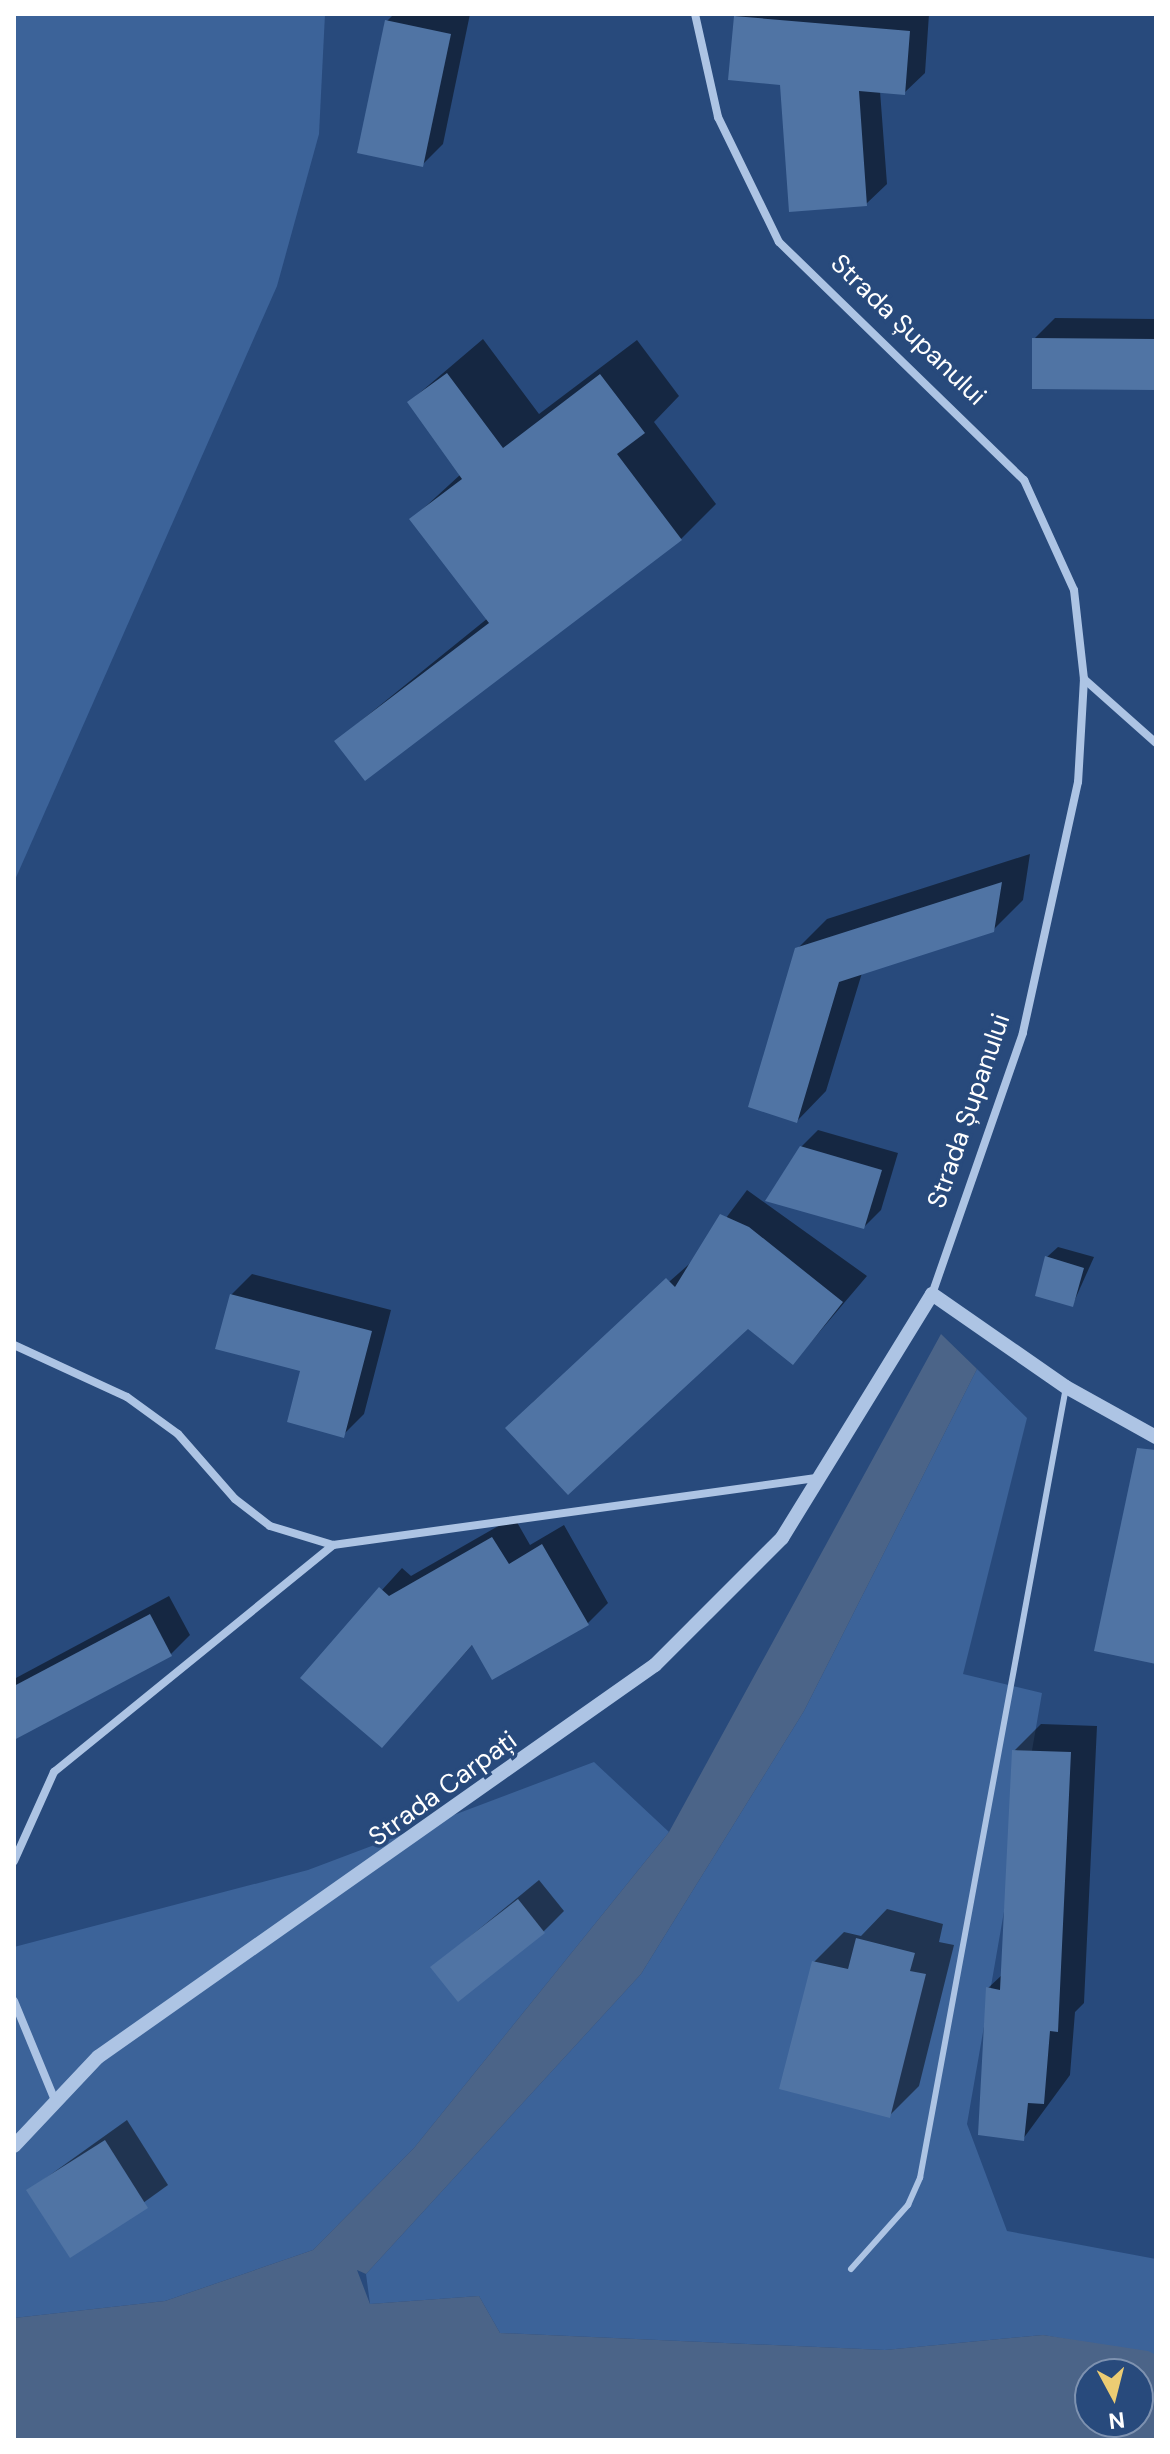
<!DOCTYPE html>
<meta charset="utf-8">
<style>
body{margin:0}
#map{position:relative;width:1170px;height:2454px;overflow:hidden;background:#284a7c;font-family:"DM Sans",sans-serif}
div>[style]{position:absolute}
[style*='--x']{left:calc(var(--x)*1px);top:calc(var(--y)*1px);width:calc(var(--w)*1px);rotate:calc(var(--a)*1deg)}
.green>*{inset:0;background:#3c6399}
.water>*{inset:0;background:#4b6488}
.shadow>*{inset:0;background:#0007}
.building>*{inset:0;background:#5074a4}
.service>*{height:6px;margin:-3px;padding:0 3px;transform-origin:3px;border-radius:3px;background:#adc4e4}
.minor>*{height:8px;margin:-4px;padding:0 4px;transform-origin:4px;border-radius:4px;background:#adc4e4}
.tertiary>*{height:14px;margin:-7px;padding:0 7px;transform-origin:7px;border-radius:7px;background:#adc4e4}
span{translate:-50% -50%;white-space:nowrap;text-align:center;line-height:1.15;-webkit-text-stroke:7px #284a7c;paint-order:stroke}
.street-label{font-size:26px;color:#fff}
.frame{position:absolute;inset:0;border:16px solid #fff;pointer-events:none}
.north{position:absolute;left:1074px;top:2358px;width:80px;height:80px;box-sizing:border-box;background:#284a7c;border:2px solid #7e92b0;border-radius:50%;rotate:173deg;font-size:22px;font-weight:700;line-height:32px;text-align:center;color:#fff}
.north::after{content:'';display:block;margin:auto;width:28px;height:36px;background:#eccc73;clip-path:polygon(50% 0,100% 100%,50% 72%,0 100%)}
</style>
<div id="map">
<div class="green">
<i style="clip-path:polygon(14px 14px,325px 14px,319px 134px,277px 286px,14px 882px)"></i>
<i style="clip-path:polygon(977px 1369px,1027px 1418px,963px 1674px,1042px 1693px,967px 2124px,1007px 2231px,1156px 2259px,1156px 2355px,1043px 2335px,885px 2350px,500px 2333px,479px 2296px,370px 2304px,366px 2274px,641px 1974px,804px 1711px)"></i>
<i style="clip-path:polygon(594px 1762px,669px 1832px,414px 2148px,313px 2250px,165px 2301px,14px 2318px,14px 1947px,308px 1870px)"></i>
</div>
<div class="water">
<i style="clip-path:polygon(evenodd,941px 1334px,977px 1369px,804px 1711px,641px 1974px,366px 2274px,357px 2270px,370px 2304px,479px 2296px,500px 2333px,885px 2350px,1043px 2335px,1148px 2351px,1156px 2355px,1156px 2440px,14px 2440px,14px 2318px,165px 2301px,313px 2250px,414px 2148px,669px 1832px,941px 1334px,1090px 2374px,1138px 2374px,1138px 2422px,1090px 2422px,1090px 2374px)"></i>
</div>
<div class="shadow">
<i style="clip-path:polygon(394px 14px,470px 14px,443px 144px,422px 165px,387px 21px)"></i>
<i style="clip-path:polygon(736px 14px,929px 14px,925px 73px,904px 93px,880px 91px,887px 184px,866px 204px,781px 83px,730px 78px)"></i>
<i style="clip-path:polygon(1055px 318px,1156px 319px,1156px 388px,1034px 339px)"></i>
<i style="clip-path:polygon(483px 339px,539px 414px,637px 340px,679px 396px,654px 422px,716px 504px,681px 539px,336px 741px,488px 618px,412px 519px,461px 474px,409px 402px)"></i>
<i style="clip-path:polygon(1030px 854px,1023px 900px,993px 930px,862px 973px,826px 1091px,797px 1121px,797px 949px,827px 919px)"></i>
<i style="clip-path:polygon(818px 1130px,898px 1153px,881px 1210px,864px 1227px,801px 1147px)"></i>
<i style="clip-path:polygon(747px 1190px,867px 1276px,793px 1363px,748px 1326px,532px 1403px,696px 1258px)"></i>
<i style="clip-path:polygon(1058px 1247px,1094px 1257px,1073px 1304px,1047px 1257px)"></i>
<i style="clip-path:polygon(252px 1274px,391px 1310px,364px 1414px,343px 1435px,303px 1370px,231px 1295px)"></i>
<i style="clip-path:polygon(514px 1517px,530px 1545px,564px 1525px,608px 1603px,587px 1624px,474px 1643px,382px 1746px,303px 1677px,402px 1568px,411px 1576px)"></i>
<i style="clip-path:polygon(169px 1596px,190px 1635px,171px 1654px,14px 1738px,14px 1679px)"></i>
<i style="clip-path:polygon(1041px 1724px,1097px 1726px,1084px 2003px,1075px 2012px,1070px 2075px,1023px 2139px,988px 1988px,1003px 1974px,1014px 1751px)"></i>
<i style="clip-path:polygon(539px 1880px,564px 1911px,543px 1932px,433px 1967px)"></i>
<i style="clip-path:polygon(887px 1909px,943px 1924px,939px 1942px,954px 1945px,919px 2086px,889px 2116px,814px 1962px,844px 1932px,861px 1936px)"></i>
<i style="clip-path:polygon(127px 2120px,168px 2185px,71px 2255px,29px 2190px)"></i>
</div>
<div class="building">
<i style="clip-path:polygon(734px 16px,910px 31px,905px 95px,859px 91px,867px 206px,789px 212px,780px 85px,728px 80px)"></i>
<i style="clip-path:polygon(385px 20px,451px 34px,423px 167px,357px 153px)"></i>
<i style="clip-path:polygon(1032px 338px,1156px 339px,1156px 390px,1032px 389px)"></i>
<i style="clip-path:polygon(447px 373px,503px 448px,600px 374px,645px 433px,617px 454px,682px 540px,365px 781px,334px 741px,489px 623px,409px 519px,462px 479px,407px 402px)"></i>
<i style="clip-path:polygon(1002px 882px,994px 932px,839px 982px,797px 1123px,748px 1107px,795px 948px)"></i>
<i style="clip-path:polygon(800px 1146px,882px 1170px,864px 1229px,765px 1201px)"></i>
<i style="clip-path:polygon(720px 1214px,749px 1227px,843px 1302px,793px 1365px,748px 1329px,568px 1495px,505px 1428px,666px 1278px,675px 1287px)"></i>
<i style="clip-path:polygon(1045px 1256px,1084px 1268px,1073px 1307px,1035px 1296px)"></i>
<i style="clip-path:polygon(230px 1294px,372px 1331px,344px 1438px,287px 1422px,300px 1371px,215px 1349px)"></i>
<i style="clip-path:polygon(1137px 1448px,1156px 1450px,1156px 1664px,1094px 1651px)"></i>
<i style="clip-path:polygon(492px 1537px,509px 1564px,542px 1544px,589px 1625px,492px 1680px,472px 1645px,382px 1748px,300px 1678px,379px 1587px,389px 1596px)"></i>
<i style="clip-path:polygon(150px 1614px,172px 1656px,14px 1740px,14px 1686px)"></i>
<i style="clip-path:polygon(1012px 1750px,1071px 1752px,1058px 2032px,1050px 2031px,1044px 2104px,1028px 2103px,1024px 2141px,978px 2135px,986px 1987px,1000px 1990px)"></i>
<i style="clip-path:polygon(518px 1899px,545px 1933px,458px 2002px,430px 1967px)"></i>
<i style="clip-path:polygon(856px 1938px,915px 1953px,910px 1971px,926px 1974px,890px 2118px,779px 2089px,812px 1961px,848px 1969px)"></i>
<i style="clip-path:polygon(105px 2140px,148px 2208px,70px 2258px,26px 2190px)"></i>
</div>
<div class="service">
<i style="--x:851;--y:2269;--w:86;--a:-48.3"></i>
<i style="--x:908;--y:2205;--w:30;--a:-66"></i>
<i style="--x:920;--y:2178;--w:804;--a:-79.54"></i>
</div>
<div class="minor">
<i style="--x:695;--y:14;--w:106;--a:77.4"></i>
<i style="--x:718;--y:117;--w:139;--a:64"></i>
<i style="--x:779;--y:242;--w:342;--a:44.2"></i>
<i style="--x:1024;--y:480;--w:121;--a:65.6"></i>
<i style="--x:1074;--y:590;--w:90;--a:83.6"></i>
<i style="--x:1084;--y:679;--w:103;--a:93.3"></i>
<i style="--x:1078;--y:782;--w:257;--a:102.4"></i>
<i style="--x:1023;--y:1033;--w:276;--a:109.2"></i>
<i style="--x:1084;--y:679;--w:96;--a:41.6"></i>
<i style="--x:14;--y:1345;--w:124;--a:24.7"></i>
<i style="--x:127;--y:1397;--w:63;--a:36"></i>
<i style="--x:178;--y:1434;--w:86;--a:48.8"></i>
<i style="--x:235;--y:1499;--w:44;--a:37.6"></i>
<i style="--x:270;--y:1526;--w:66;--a:16.8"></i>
<i style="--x:14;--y:1861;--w:98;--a:-65.8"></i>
<i style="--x:54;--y:1772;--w:360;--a:-39.1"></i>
<i style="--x:333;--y:1545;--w:493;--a:-7.9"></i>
<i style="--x:14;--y:2001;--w:105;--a:67.6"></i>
</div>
<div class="tertiary">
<i style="--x:14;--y:2146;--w:122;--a:-46.7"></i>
<i style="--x:98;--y:2057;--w:681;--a:-35.14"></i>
<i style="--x:655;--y:1665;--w:180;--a:-45"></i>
<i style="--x:782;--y:1538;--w:286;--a:-58.4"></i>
<i style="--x:932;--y:1294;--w:163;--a:34.8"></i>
<i style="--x:1066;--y:1387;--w:103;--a:29.1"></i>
</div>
<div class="street-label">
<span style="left:908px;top:330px;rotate:44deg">Strada Șupanului</span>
<span style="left:969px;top:1111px;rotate:-71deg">Strada Șupanului</span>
<span style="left:443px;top:1789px;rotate:-36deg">Strada Carpați</span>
</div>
<div class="frame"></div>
<div class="north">N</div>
</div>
